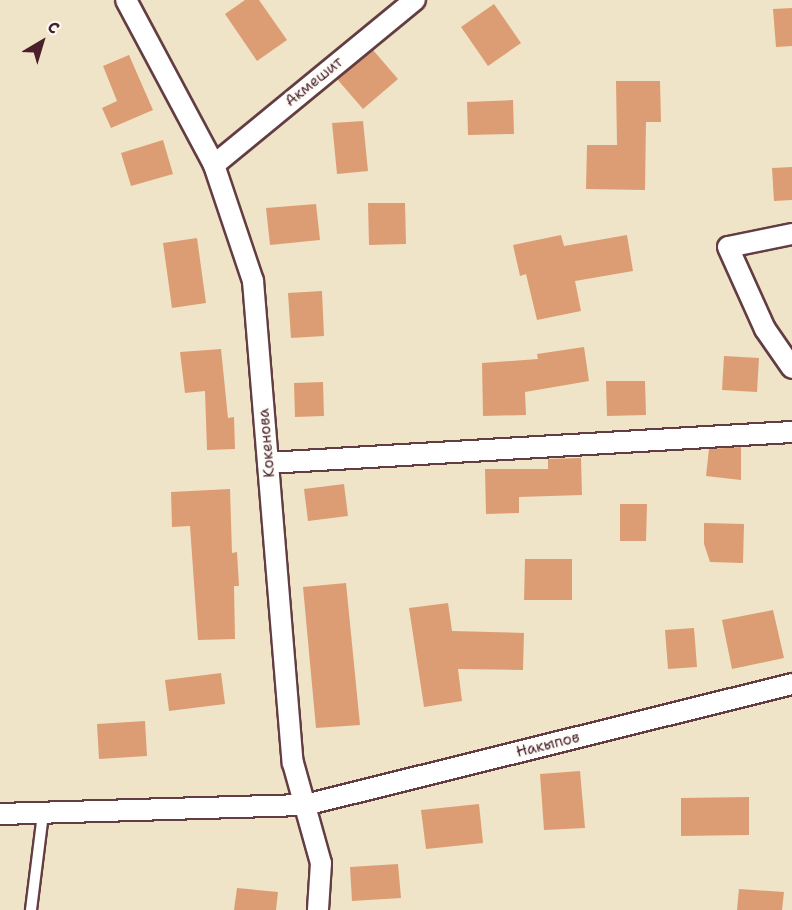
<!DOCTYPE html>
<meta charset="utf-8">
<style>
body{margin:0}
#map{position:relative;width:792px;height:910px;overflow:hidden;background:#efe4c7;font-family:"Shantell Sans",sans-serif}
div>[style]{position:absolute}
[style*='--x']{left:calc(var(--x)*1px);top:calc(var(--y)*1px);width:calc(var(--w)*1px);rotate:calc(var(--a)*1deg)}
.building>*{inset:0;background:#dd9d74}
.roads{filter:drop-shadow(2px 0 #633d42) drop-shadow(-2px 0 #633d42) drop-shadow(0 2px #633d42) drop-shadow(0 -2px #633d42)}
.lane>*{height:10px;margin:-5px;padding:0 5px;transform-origin:5px;border-radius:5px;background:#fff}
.street>*{height:20px;margin:-10px;padding:0 10px;transform-origin:10px;border-radius:10px;background:#fff}
span{translate:-50% -50%;white-space:nowrap;text-align:center;line-height:1.15;-webkit-text-stroke:5px #fdfcf7;paint-order:stroke}
.street-label{font-size:15px;color:#4a1f2b}
.north{position:absolute;left:12px;top:12px;width:60px;height:60px;-webkit-text-stroke:4px #fdfcf7;paint-order:stroke;rotate:38deg;font-size:16px;font-weight:700;line-height:24px;text-align:center;color:#4a1f2b}
.north::after{content:'';display:block;margin:auto;width:21px;height:27px;background:#4a1f2b;clip-path:polygon(50% 0,100% 100%,50% 72%,0 100%)}
</style>
<div id="map">
<div class="building">
<i style="clip-path:polygon(245px 0,259px 0,287px 40px,257px 61px,225px 14px)"></i>
<i style="clip-path:polygon(494px 4px,521px 43px,488px 66px,461px 27px)"></i>
<i style="clip-path:polygon(792px 8px,792px 46px,776px 47px,773px 9px)"></i>
<i style="clip-path:polygon(373px 50px,398px 79px,363px 109px,337px 79px)"></i>
<i style="clip-path:polygon(129px 55px,153px 110px,111px 128px,102px 108px,117px 101px,103px 66px)"></i>
<i style="clip-path:polygon(616px 81px,660px 81px,661px 122px,646px 122px,645px 190px,586px 189px,587px 145px,617px 145px)"></i>
<i style="clip-path:polygon(513px 100px,514px 134px,468px 135px,467px 102px)"></i>
<i style="clip-path:polygon(363px 121px,368px 171px,337px 174px,332px 123px)"></i>
<i style="clip-path:polygon(163px 140px,173px 174px,131px 186px,121px 153px)"></i>
<i style="clip-path:polygon(792px 167px,792px 200px,774px 201px,772px 168px)"></i>
<i style="clip-path:polygon(368px 203px,405px 203px,406px 244px,369px 245px)"></i>
<i style="clip-path:polygon(316px 204px,320px 240px,270px 245px,266px 208px)"></i>
<i style="clip-path:polygon(561px 235px,564px 246px,627px 235px,633px 271px,575px 281px,581px 311px,537px 320px,526px 274px,520px 276px,513px 245px)"></i>
<i style="clip-path:polygon(197px 238px,206px 303px,172px 308px,163px 243px)"></i>
<i style="clip-path:polygon(322px 291px,324px 336px,291px 338px,288px 293px)"></i>
<i style="clip-path:polygon(584px 347px,589px 381px,525px 392px,526px 415px,483px 416px,482px 363px,538px 359px,537px 354px)"></i>
<i style="clip-path:polygon(221px 349px,228px 418px,234px 417px,235px 449px,207px 450px,205px 391px,185px 393px,180px 352px)"></i>
<i style="clip-path:polygon(724px 356px,759px 358px,757px 392px,722px 390px)"></i>
<i style="clip-path:polygon(606px 381px,645px 381px,646px 415px,607px 416px)"></i>
<i style="clip-path:polygon(323px 382px,324px 416px,295px 417px,294px 383px)"></i>
<i style="clip-path:polygon(741px 447px,741px 480px,706px 476px,709px 449px)"></i>
<i style="clip-path:polygon(581px 458px,582px 495px,519px 497px,519px 513px,486px 514px,485px 469px,548px 469px,548px 459px)"></i>
<i style="clip-path:polygon(344px 484px,348px 516px,308px 521px,304px 489px)"></i>
<i style="clip-path:polygon(230px 489px,232px 553px,237px 552px,239px 586px,234px 586px,235px 639px,198px 640px,190px 526px,172px 527px,171px 492px)"></i>
<i style="clip-path:polygon(620px 504px,647px 504px,646px 541px,620px 541px)"></i>
<i style="clip-path:polygon(704px 523px,744px 524px,743px 563px,710px 562px,704px 544px)"></i>
<i style="clip-path:polygon(525px 559px,572px 559px,572px 600px,524px 600px)"></i>
<i style="clip-path:polygon(346px 583px,360px 725px,316px 728px,303px 587px)"></i>
<i style="clip-path:polygon(448px 603px,452px 631px,524px 633px,523px 670px,458px 669px,462px 701px,424px 707px,409px 608px)"></i>
<i style="clip-path:polygon(773px 610px,784px 658px,732px 669px,722px 620px)"></i>
<i style="clip-path:polygon(694px 628px,697px 667px,668px 669px,665px 630px)"></i>
<i style="clip-path:polygon(221px 673px,225px 704px,169px 711px,165px 680px)"></i>
<i style="clip-path:polygon(145px 721px,147px 756px,99px 759px,97px 724px)"></i>
<i style="clip-path:polygon(580px 771px,585px 828px,544px 830px,540px 774px)"></i>
<i style="clip-path:polygon(749px 797px,749px 835px,681px 836px,681px 798px)"></i>
<i style="clip-path:polygon(479px 804px,483px 843px,426px 849px,421px 810px)"></i>
<i style="clip-path:polygon(398px 864px,401px 898px,352px 901px,350px 867px)"></i>
<i style="clip-path:polygon(237px 888px,278px 892px,276px 910px,234px 910px)"></i>
<i style="clip-path:polygon(739px 889px,784px 892px,782px 910px,737px 910px)"></i>
</div>
<div class="roads">
<div class="lane">
<i style="--x:31;--y:910;--w:98;--a:-82.9"></i>
</div>
<div class="street">
<i style="--x:126;--y:0;--w:187;--a:61.9"></i>
<i style="--x:214;--y:165;--w:122;--a:71.4"></i>
<i style="--x:253;--y:281;--w:484;--a:85.3"></i>
<i style="--x:293;--y:763;--w:104;--a:74.4"></i>
<i style="--x:321;--y:863;--w:47;--a:93.7"></i>
<i style="--x:214;--y:165;--w:260;--a:-39.4"></i>
<i style="--x:792;--y:234;--w:65;--a:168.5"></i>
<i style="--x:728;--y:247;--w:90;--a:65.7"></i>
<i style="--x:765;--y:329;--w:47;--a:55.3"></i>
<i style="--x:268;--y:463;--w:525;--a:-3.39"></i>
<i style="--x:0;--y:814;--w:305;--a:-1.7"></i>
<i style="--x:305;--y:805;--w:502;--a:-13.95"></i>
</div>
</div>
<div class="street-label">
<span style="left:314px;top:82px;rotate:-39deg">Акмешит</span>
<span style="left:267px;top:443px;rotate:-95deg">Кокенова</span>
<span style="left:548px;top:745px;rotate:-14deg">Накыпов</span>
</div>
<div class="north">С</div>
</div>
